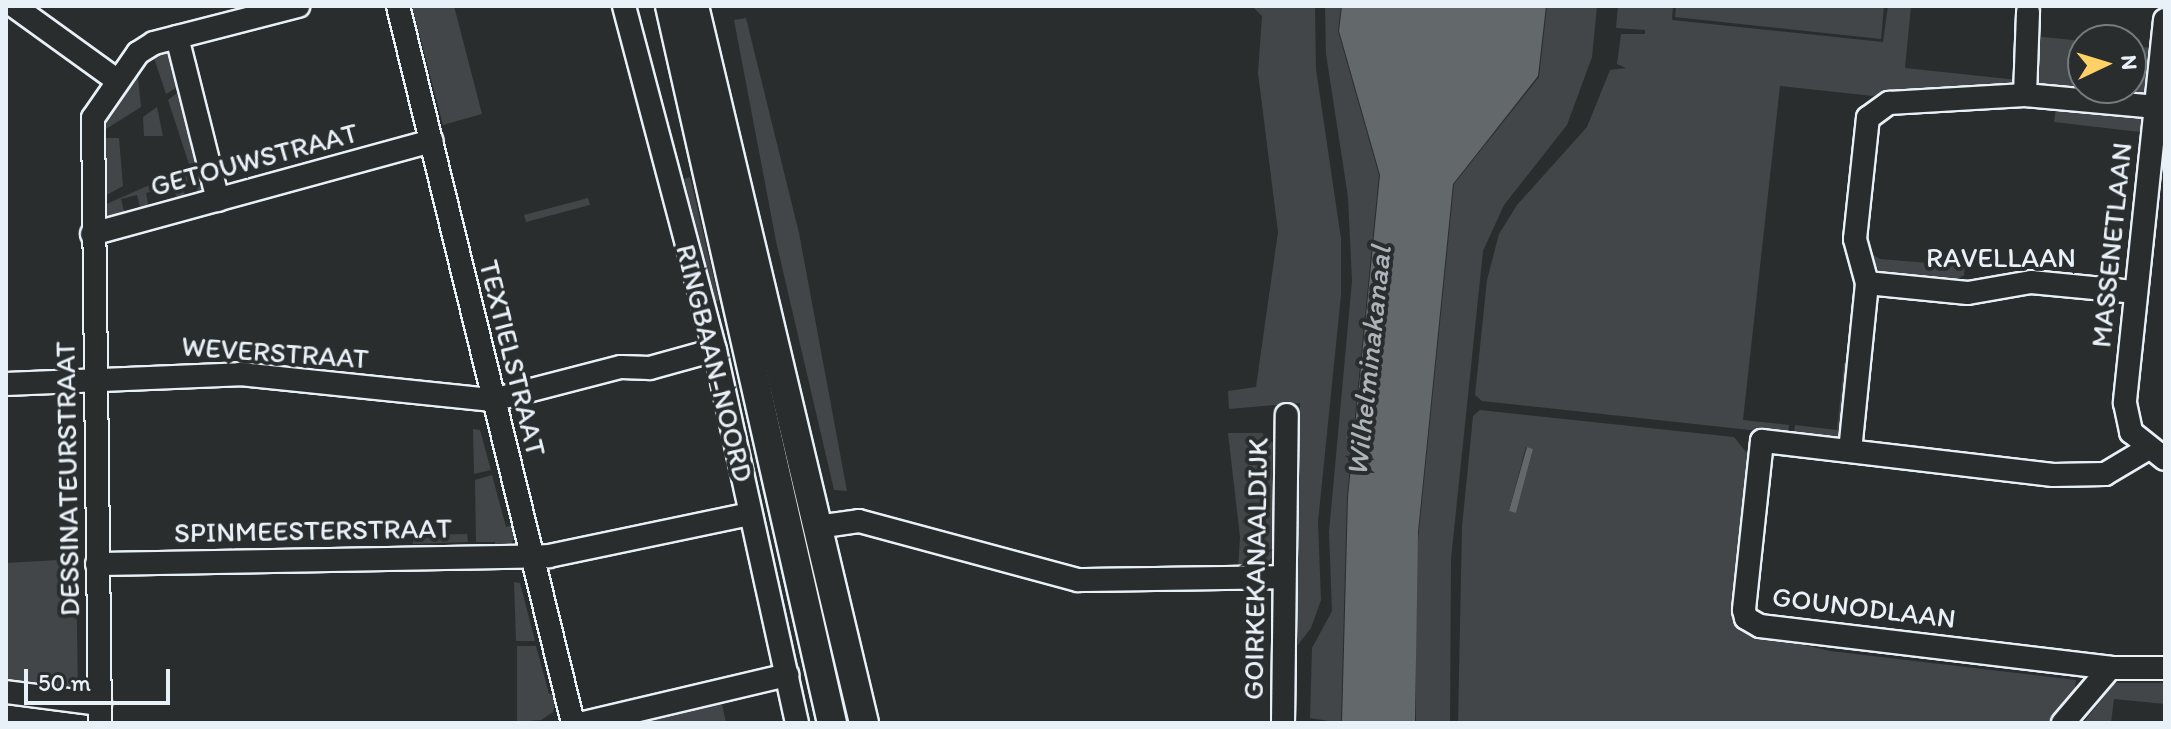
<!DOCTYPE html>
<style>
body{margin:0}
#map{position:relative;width:2171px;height:729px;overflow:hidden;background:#2a2d2e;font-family:Itim,sans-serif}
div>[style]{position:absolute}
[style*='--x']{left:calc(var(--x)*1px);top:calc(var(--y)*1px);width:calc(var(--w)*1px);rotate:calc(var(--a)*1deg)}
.green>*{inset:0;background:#424648}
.water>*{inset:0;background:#63686b}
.roads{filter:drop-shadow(2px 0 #e8f1f8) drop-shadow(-2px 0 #e8f1f8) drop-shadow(0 2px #e8f1f8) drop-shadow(0 -2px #e8f1f8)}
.minor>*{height:22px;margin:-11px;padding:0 11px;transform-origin:11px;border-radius:11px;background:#2a2d2e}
.major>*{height:28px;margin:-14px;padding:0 14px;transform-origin:14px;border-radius:14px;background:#2a2d2e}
span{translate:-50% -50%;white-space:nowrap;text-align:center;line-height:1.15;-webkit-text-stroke:8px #2a2d2e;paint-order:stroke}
.street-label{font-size:28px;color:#e8f1f8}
.water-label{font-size:30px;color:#acb3b9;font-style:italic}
.frame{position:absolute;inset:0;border:8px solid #e8f1f8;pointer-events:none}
.north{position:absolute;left:2067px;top:24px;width:80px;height:80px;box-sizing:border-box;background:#2a2d2e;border:2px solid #767b7f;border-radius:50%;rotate:86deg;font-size:22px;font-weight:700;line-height:32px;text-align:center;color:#e8f1f8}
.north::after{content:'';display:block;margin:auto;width:28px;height:36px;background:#ffd166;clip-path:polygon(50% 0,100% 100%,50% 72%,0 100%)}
.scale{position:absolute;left:24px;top:669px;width:146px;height:36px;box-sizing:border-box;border:4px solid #e8f1f8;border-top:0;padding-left:10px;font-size:24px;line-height:28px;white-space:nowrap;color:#e8f1f8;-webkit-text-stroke:6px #2a2d2e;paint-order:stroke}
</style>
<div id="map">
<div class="green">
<i style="clip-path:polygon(412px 6px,454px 6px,482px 114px,443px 125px)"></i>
<i style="clip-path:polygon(1252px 6px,1315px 6px,1316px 69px,1341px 239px,1341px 295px,1318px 522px,1321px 600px,1311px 628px,1297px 646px,1300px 403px,1229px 409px,1228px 391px,1256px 387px,1278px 232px,1258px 73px,1262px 16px)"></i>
<i style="clip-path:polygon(1325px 6px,1341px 6px,1338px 31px,1379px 175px,1347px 497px,1341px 723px,1310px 718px,1312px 648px,1332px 611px,1329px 532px,1352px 281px,1348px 197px,1326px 54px)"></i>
<i style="clip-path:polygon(1547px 6px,1597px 6px,1592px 57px,1567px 125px,1504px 205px,1483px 251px,1451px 559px,1450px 723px,1416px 723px,1416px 560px,1454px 184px,1539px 77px)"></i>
<i style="clip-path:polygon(1618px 6px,1673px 6px,1672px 20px,1883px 42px,1888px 6px,1911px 6px,1905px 68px,2018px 80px,2016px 85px,1964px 97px,1889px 90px,1873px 96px,1780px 86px,1743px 420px,1789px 425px,1788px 434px,1482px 401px,1475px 395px,1487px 280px,1499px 234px,1517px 205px,1587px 127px,1610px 70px,1626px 68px,1617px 64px,1621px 34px,1645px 34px,1645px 30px,1616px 28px)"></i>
<i style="clip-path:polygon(1676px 6px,1884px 6px,1881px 39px,1675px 17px)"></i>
<i style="clip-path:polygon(746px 18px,799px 233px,847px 491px,834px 490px,776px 241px,734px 20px)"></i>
<i style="clip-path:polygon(2033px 36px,2083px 41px,2083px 88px,2131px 88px,2131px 46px,2154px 48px,2148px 102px,2039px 90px,2029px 81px)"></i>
<i style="clip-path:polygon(167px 46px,176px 59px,169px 61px,176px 88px,166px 94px,152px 52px)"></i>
<i style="clip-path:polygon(137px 67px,141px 107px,98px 134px,98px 127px)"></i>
<i style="clip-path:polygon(177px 93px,199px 179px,206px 177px,207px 191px,199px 196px,195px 181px,182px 184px,186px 200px,178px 202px,173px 186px,146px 193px,149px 209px,141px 211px,137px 195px,121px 199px,125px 215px,105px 216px,102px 206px,190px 167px,168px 100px)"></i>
<i style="clip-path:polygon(157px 107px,163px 136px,144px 136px,143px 117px)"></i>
<i style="clip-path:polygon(2056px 107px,2142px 117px,2140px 132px,2054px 122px)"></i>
<i style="clip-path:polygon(98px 138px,119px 138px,123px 186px,101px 198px)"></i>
<i style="clip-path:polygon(690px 177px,719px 300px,716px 302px,684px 179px)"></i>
<i style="clip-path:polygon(588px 198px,590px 205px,526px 222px,524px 215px)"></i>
<i style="clip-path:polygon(1870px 253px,1880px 259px,1965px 266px,1964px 275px,1955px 281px,1880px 273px)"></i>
<i style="clip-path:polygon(1844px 363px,1853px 363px,1845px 440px,1794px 434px,1795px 425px,1837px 430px)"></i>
<i style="clip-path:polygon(evenodd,1480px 410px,1734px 437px,1750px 457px,1743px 628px,1747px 632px,1830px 651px,2076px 680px,2073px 698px,2059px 723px,1458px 723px,1462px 527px,1473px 416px,1480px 410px,1526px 447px,1533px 449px,1516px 513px,1509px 511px,1526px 447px)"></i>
<i style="clip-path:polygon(473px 429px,480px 430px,491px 470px,474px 474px)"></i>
<i style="clip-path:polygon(1228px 433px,1262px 433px,1273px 443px,1272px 558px,1264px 566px,1238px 569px,1240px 537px)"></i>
<i style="clip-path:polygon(492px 475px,506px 527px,513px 525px,516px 533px,511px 545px,495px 550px,495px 542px,476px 542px,475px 480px)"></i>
<i style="clip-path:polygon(467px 534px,468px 542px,413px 544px,413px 535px)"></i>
<i style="clip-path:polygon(76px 559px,78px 698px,6px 680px,6px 563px)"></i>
<i style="clip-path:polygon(514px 582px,520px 583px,535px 641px,516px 641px)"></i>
<i style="clip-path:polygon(517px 646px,536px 646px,549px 694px,558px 693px,553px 712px,541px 720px,517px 722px)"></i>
<i style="clip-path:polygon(2115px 683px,2165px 683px,2165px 704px,2114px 699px,2111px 723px,2083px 723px)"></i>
<i style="clip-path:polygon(722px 704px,726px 723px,650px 723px,650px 719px)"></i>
</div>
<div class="water">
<i style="clip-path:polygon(1342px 6px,1546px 6px,1538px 76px,1453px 184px,1418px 532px,1415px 723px,1342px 723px,1348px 497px,1380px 175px,1339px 31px)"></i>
<i style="clip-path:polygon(1527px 447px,1533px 449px,1516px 513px,1509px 511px)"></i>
</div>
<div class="roads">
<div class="minor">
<i style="--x:14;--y:6;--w:128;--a:35.8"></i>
<i style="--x:398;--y:6;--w:738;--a:76.28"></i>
<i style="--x:624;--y:6;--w:356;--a:75.2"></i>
<i style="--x:715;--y:350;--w:382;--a:77.6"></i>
<i style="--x:2165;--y:20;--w:385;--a:96"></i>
<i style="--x:2125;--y:403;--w:30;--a:78"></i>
<i style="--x:2131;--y:432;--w:43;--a:38.5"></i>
<i style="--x:177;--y:37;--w:168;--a:75.9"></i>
<i style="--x:2025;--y:95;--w:83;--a:-87.9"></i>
<i style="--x:92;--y:234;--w:352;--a:-15.3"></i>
<i style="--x:1867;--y:283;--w:101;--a:5.7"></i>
<i style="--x:1968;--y:293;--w:64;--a:-9.9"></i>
<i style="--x:2031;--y:282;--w:103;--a:5.5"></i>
<i style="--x:6;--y:384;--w:234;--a:-2.4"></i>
<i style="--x:240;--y:374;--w:254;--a:5.9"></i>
<i style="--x:493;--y:400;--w:132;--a:-14.5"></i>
<i style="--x:621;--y:367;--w:29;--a:2"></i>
<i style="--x:650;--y:368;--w:67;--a:-15.5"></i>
<i style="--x:2147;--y:449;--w:49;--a:149.2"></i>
<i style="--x:2105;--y:474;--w:52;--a:178.9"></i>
<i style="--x:2053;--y:475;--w:293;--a:-173.3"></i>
<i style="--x:1762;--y:441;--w:170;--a:96.1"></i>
<i style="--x:1744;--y:610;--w:8;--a:76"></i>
<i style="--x:1746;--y:618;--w:16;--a:30"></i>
<i style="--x:1760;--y:626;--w:353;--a:6.8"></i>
<i style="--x:2110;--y:668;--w:55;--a:0"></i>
<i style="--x:1850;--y:451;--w:169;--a:-84.2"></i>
<i style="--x:1867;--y:283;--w:46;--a:-105.3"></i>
<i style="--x:1855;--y:239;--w:122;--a:-83.9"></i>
<i style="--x:1868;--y:118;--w:26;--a:-36"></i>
<i style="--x:1889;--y:103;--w:136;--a:-3.4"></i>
<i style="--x:2025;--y:95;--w:132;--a:5.2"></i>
<i style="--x:817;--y:527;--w:42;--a:-8.1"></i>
<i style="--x:859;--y:521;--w:227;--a:15.1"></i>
<i style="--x:1078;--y:580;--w:206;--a:-0.8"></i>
<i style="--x:97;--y:564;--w:452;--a:-1"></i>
<i style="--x:549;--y:556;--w:205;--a:-11.8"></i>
<i style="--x:6;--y:692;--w:95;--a:7.3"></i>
<i style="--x:100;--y:723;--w:605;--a:-90.66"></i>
<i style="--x:93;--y:118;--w:79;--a:-55.3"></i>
<i style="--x:138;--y:53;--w:19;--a:-32"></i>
<i style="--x:154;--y:43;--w:149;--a:-14.4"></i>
<i style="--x:584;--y:723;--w:209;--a:-13.3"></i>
<i style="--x:1283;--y:723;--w:308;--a:-89.3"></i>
<i style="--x:2063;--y:723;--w:72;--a:-49.5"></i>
</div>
<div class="major">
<i style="--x:670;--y:6;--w:735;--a:77.27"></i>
<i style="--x:694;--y:6;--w:737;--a:76.66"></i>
</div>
</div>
<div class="street-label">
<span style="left:254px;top:159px;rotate:-15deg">GETOUWSTRAAT</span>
<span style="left:2111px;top:245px;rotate:-84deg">MASSENETLAAN</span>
<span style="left:2001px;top:257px">RAVELLAAN</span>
<span style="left:275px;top:352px;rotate:4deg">WEVERSTRAAT</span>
<span style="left:513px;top:358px;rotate:76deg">TEXTIELSTRAAT</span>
<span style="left:715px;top:363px;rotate:76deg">RINGBAAN-NOORD</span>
<span style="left:67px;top:479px;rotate:-91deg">DESSINATEURSTRAAT</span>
<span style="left:313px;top:530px;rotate:-1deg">SPINMEESTERSTRAAT</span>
<span style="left:1255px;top:569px;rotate:-89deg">GOIRKEKANAALDIJK</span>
<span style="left:1864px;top:607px;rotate:7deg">GOUNODLAAN</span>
</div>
<div class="water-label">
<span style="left:1369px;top:361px;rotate:-84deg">Wilhelminakanaal</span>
</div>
<div class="frame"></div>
<div class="north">N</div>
<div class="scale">50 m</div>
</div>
